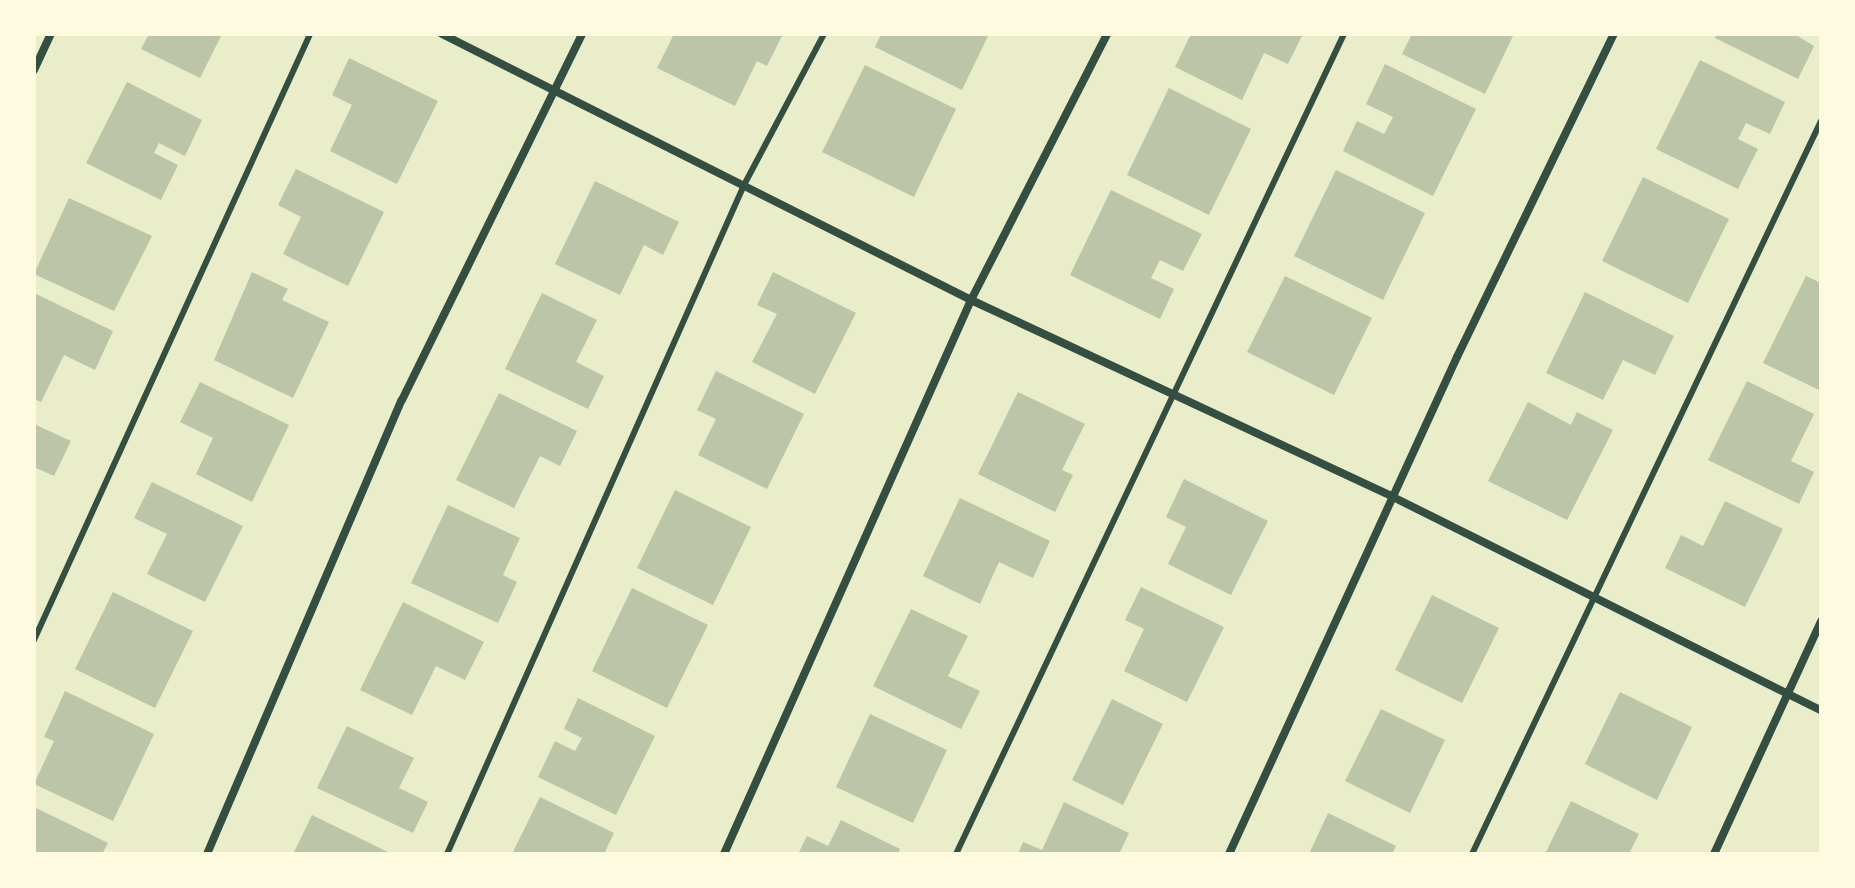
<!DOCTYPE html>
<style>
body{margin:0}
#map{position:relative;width:1855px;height:888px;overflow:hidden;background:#e9edc9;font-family:"Exo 2",sans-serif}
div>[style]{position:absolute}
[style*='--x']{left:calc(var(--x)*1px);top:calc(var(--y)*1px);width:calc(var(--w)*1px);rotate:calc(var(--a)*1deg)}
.building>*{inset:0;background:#bcc5a7}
.service>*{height:6px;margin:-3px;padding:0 3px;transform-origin:3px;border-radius:3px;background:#344e41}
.minor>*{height:8px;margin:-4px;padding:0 4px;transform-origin:4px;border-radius:4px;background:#344e41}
span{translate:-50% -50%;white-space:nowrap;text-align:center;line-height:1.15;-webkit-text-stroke:6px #fefae0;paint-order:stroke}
.frame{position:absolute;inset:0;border:36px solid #fefae0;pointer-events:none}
</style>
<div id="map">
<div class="building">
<i style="clip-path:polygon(149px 34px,222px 34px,200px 78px,141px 49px)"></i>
<i style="clip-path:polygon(674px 34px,783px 34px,767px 66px,757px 61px,735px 106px,657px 68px)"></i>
<i style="clip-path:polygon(881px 34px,989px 34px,962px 90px,875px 47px)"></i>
<i style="clip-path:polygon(1191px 34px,1303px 34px,1288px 64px,1264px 53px,1242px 100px,1175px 67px)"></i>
<i style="clip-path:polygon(1412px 34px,1514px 34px,1485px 94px,1402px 54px)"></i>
<i style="clip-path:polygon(1716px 34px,1794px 34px,1814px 46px,1798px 79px,1715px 38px)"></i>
<i style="clip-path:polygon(349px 58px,438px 101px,397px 184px,330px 151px,352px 105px,332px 95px)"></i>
<i style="clip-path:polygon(1700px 60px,1785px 102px,1770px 134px,1746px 123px,1738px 139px,1758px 149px,1738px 189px,1656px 149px)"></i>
<i style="clip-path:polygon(1385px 64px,1476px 109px,1433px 196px,1343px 151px,1357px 121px,1384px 134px,1393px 117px,1366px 104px)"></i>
<i style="clip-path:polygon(865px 65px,956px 109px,914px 197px,822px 152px)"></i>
<i style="clip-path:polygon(127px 82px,202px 120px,185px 156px,159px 143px,154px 153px,178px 165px,161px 200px,86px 163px)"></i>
<i style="clip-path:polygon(1169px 88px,1251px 129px,1209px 215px,1127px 175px)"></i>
<i style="clip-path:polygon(296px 169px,384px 212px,348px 286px,283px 254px,301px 217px,278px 205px)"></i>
<i style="clip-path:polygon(1336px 170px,1425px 213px,1383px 300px,1294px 256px)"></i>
<i style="clip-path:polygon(1643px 177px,1729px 219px,1688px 303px,1602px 261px)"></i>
<i style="clip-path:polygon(595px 181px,679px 222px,663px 255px,644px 245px,620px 295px,555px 264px)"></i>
<i style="clip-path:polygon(1111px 190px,1202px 234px,1183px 271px,1160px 260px,1151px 278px,1174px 289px,1160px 319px,1070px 275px)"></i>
<i style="clip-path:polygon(69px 198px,152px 236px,114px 311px,34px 274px)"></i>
<i style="clip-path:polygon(252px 272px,288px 289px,282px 300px,329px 322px,293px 398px,214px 360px)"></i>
<i style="clip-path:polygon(773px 272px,856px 313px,815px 394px,752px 362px,777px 314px,757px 305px)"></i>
<i style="clip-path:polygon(1285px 276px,1372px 318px,1334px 395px,1247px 352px)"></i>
<i style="clip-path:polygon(1806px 276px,1821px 283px,1821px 391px,1763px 363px)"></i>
<i style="clip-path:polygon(1585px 292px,1674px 336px,1655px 375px,1623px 360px,1603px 400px,1546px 373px)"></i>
<i style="clip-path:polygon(34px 293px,113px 331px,95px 370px,64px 355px,41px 402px,34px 399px)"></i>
<i style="clip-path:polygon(542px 293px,597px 320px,576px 362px,604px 376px,588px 409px,505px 369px)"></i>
<i style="clip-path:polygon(716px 371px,804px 414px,767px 489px,698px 455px,716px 419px,697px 410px)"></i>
<i style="clip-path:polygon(1747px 381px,1814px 414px,1791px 461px,1814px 472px,1799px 504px,1708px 460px)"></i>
<i style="clip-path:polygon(200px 382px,289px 425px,252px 502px,196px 474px,213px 438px,180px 422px)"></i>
<i style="clip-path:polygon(1018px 392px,1085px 424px,1062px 470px,1073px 475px,1055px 512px,978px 474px)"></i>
<i style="clip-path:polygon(499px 393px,577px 431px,560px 466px,540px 456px,514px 508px,456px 480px)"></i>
<i style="clip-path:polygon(1528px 402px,1571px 425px,1577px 412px,1613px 430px,1567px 520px,1488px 481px)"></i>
<i style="clip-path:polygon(34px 424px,71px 441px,54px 476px,34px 467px)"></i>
<i style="clip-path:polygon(1184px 479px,1268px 521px,1231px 595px,1168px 564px,1186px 527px,1166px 517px)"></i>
<i style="clip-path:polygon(152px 482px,243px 526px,205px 602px,147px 574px,167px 534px,134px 518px)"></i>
<i style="clip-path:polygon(675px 490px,751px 527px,713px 605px,637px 568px)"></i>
<i style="clip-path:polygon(960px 498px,1050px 541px,1033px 578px,999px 562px,980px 604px,923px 576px)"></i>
<i style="clip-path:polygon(1725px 501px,1783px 529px,1745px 607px,1665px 568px,1681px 535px,1703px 546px)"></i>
<i style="clip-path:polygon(448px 505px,520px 538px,503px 575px,517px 582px,498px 623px,411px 583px)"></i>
<i style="clip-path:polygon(1141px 587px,1224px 627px,1187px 702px,1124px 671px,1144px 629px,1125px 620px)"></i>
<i style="clip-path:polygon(632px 588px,708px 625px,667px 708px,592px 671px)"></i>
<i style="clip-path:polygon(113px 592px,193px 631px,155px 708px,75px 669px)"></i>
<i style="clip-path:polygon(1432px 595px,1499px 628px,1462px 703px,1395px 670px)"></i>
<i style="clip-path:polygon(403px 602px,484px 642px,465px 680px,436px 666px,412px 715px,360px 690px)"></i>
<i style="clip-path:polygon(911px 609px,968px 636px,948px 676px,980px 691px,961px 729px,873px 686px)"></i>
<i style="clip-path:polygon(65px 691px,154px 734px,113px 821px,34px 784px,54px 741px,44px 737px)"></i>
<i style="clip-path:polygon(1620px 692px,1692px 727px,1657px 800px,1585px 764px)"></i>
<i style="clip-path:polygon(578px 698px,655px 736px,616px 815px,538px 777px,555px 741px,575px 751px,582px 738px,564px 729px)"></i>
<i style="clip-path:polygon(1112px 699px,1163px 724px,1123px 805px,1072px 780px)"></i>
<i style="clip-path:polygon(1381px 709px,1445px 740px,1410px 813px,1345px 781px)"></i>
<i style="clip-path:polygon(870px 714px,947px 750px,913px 823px,836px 787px)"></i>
<i style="clip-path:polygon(347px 726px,414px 758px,399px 788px,428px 802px,413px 833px,317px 788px)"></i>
<i style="clip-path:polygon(540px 797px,614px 833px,604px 854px,512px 854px)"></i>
<i style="clip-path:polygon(1571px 801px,1639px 834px,1629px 854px,1545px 854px)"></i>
<i style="clip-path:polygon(1064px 802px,1129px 833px,1119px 854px,1018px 854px,1023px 842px,1042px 850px)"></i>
<i style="clip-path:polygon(34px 807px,108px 843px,102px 854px,34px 854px)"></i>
<i style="clip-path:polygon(1328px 813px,1396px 846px,1392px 854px,1309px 854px)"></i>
<i style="clip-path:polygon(312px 815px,392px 854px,293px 854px)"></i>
<i style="clip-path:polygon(841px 820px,900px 849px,898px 854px,798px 854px,807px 836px,828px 846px)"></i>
</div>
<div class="service">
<i style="--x:34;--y:640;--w:666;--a:-65.51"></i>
<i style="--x:447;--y:854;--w:732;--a:-66.06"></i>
<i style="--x:744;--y:185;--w:171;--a:-62.1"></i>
<i style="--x:956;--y:854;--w:907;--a:-64.68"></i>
<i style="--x:1472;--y:854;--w:812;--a:-64.54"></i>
</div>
<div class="minor">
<i style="--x:442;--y:34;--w:592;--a:26.69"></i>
<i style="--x:971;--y:300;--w:466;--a:25"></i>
<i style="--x:1393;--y:497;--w:478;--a:26.5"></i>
<i style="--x:34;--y:70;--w:40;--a:-65"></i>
<i style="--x:207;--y:854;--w:494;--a:-66.8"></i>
<i style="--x:402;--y:400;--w:408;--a:-63.8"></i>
<i style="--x:724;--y:854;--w:607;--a:-65.97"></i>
<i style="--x:971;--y:300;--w:299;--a:-62.9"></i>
<i style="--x:1229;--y:854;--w:547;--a:-65.36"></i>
<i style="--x:1457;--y:357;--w:359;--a:-64.1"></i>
<i style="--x:1714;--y:854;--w:256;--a:-65.3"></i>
</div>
<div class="frame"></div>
</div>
